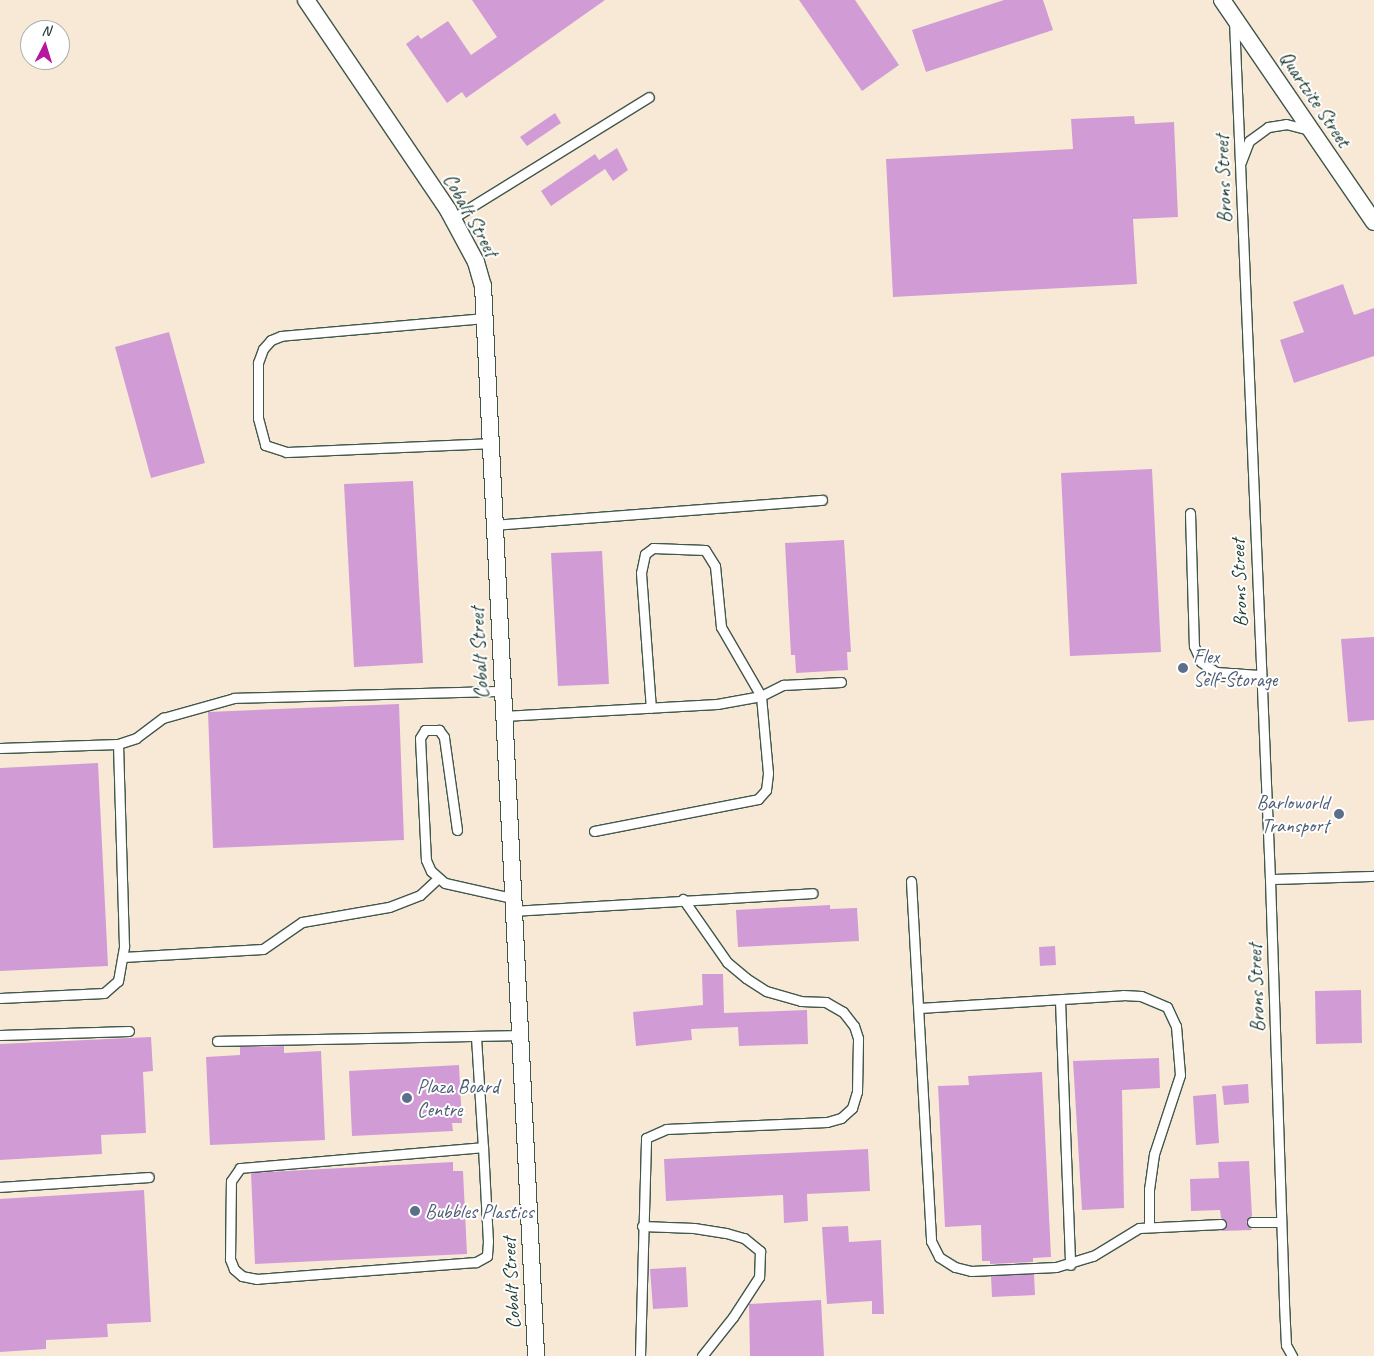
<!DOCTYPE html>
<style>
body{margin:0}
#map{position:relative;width:1374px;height:1356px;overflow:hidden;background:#f8e9d6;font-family:Caveat,sans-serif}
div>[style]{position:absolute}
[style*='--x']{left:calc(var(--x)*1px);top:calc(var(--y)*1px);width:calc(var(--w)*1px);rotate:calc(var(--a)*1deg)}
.building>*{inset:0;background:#d19cd6}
.roads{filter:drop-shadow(1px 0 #40574c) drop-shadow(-1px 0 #40574c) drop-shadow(0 1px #40574c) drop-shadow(0 -1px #40574c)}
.service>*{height:9px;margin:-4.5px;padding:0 4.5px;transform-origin:4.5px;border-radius:4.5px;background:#fff}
.minor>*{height:16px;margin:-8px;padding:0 8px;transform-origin:8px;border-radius:8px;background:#fff}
.dots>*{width:14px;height:14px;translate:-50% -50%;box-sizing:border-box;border:2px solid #fff;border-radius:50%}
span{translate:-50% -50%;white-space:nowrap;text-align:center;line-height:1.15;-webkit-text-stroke:4px #fff;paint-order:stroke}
.street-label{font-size:20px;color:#1f3d34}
.service-label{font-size:20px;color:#4e5e75}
.left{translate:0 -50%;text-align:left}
.right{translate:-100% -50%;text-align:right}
.north{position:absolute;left:20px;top:20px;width:50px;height:50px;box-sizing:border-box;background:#fff;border:1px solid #a5b1ae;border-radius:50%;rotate:5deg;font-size:14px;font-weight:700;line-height:20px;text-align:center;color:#1f3d34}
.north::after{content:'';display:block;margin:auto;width:18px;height:22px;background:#b5179e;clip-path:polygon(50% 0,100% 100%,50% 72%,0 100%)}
</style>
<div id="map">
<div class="building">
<i style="clip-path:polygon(472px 0,605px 0,466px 98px,462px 92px,447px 103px,406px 44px,418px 35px,421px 39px,448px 21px,471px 55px,497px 37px)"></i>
<i style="clip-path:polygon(799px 0,855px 0,899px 65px,862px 91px)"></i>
<i style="clip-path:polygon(1004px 0,1043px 0,1053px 30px,926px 72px,912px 30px)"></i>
<i style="clip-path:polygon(555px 113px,561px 123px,527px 146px,520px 137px)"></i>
<i style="clip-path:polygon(1134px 116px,1135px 124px,1174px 122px,1178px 217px,1133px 219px,1137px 284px,893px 297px,886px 159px,1073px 149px,1071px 119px)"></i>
<i style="clip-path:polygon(617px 148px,628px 170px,613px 181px,605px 169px,551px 206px,541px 191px,595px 154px,599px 160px)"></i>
<i style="clip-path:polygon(1343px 284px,1354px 315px,1374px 308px,1374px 356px,1294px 383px,1280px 340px,1304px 332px,1293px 302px)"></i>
<i style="clip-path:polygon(169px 332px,205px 463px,151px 478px,115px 347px)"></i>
<i style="clip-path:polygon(1152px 469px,1161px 652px,1070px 656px,1061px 473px)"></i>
<i style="clip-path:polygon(413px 481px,423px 663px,354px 667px,344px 484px)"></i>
<i style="clip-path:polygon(844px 540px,851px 652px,847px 652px,848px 670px,796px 673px,795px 655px,791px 655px,785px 543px)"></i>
<i style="clip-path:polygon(602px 551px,609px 684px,558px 686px,551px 553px)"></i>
<i style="clip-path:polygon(1374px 637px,1374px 720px,1348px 722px,1341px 639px)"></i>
<i style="clip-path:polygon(399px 704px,404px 840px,213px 848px,208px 712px)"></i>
<i style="clip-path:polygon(98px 763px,108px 966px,0 971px,0 768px)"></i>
<i style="clip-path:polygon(830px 905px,830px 909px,857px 908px,859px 941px,738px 947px,736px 910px)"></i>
<i style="clip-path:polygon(1055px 946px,1056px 965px,1040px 966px,1039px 947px)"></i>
<i style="clip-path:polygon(702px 974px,723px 974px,724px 1013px,807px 1010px,808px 1044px,739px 1046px,738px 1027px,691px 1029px,692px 1040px,636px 1046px,633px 1012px,703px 1005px)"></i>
<i style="clip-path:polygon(1361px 990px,1362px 1043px,1316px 1044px,1315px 991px)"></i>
<i style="clip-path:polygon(151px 1037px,153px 1071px,143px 1072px,146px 1133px,101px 1135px,102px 1154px,0 1160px,0 1044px)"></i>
<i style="clip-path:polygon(284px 1046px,284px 1053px,321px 1051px,325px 1140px,210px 1145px,206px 1057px,240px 1055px,240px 1047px)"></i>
<i style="clip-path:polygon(1159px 1058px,1160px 1088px,1122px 1090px,1124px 1208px,1082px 1210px,1073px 1061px)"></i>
<i style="clip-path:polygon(459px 1065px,462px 1123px,452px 1123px,453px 1131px,352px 1136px,349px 1071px)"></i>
<i style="clip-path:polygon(1042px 1072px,1051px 1257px,1033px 1258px,1033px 1262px,990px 1264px,990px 1261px,982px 1261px,981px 1225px,945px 1227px,938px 1086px,969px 1085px,968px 1076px)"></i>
<i style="clip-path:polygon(1248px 1084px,1249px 1103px,1224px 1105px,1222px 1086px)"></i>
<i style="clip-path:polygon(1216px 1094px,1219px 1143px,1196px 1145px,1193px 1096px)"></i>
<i style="clip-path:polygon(868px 1149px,870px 1191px,807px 1194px,808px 1221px,784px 1223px,783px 1195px,666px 1201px,664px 1159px)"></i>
<i style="clip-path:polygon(1249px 1161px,1252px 1216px,1246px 1222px,1252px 1230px,1221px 1231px,1227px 1224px,1221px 1218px,1220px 1210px,1191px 1211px,1190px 1179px,1219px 1178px,1218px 1162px)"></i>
<i style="clip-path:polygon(453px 1162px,453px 1171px,463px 1171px,467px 1254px,255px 1264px,251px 1173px)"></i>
<i style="clip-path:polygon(144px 1190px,151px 1322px,107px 1324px,108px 1337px,46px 1340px,46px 1349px,0 1352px,0 1199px)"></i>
<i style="clip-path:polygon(848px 1226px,849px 1242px,881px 1240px,884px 1314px,872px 1314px,872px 1301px,827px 1304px,822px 1227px)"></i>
<i style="clip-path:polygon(686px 1267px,688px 1307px,653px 1309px,650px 1269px)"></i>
<i style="clip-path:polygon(1034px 1274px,1035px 1295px,992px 1297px,991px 1276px)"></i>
<i style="clip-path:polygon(821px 1300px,824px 1356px,750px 1356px,749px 1304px)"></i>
</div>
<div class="roads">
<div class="service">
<i style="--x:1234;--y:20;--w:860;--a:87.6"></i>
<i style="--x:1270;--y:879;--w:425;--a:88.1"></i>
<i style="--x:1284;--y:1304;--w:41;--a:87.2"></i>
<i style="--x:1286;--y:1345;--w:13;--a:61"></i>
<i style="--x:1241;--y:162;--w:22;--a:-69"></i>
<i style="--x:1249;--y:141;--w:24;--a:-36"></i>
<i style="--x:1268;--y:127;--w:18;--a:-9"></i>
<i style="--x:1286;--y:124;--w:25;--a:14"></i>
<i style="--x:453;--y:218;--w:230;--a:-31.7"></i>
<i style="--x:485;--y:318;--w:205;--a:175"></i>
<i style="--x:281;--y:336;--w:11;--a:158"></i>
<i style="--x:271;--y:340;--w:12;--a:132"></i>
<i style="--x:263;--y:349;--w:15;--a:110"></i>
<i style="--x:258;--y:363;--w:55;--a:90"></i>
<i style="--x:258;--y:418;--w:28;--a:75"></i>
<i style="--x:265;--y:445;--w:22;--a:18"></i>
<i style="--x:286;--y:452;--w:204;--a:-2.5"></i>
<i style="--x:1190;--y:513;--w:133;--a:88.3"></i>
<i style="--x:1194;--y:646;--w:17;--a:66"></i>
<i style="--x:1201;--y:662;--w:18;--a:34"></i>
<i style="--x:1216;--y:672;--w:43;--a:4"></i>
<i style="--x:494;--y:525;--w:329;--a:-4.4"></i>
<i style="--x:503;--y:716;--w:214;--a:-3.2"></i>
<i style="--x:717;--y:704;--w:45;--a:-10.3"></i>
<i style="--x:761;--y:696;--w:25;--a:-27"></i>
<i style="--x:783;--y:685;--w:58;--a:-3"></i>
<i style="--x:0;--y:748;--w:118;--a:-1.9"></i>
<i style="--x:118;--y:744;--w:19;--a:-18"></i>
<i style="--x:136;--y:738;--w:34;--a:-37"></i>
<i style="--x:163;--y:718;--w:74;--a:-15.7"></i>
<i style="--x:234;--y:698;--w:268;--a:-1.5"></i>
<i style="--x:457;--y:830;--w:94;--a:-98"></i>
<i style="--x:444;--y:737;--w:9;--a:-126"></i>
<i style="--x:439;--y:730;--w:14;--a:180"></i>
<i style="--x:425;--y:730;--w:9;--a:122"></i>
<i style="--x:420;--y:738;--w:122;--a:87.2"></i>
<i style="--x:426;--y:860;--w:12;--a:66"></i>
<i style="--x:431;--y:871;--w:18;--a:41"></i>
<i style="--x:445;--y:883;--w:69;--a:12.6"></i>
<i style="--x:594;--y:831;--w:167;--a:-11"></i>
<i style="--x:758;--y:799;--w:12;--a:-48"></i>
<i style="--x:766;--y:790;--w:17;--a:-83"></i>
<i style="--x:768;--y:773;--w:77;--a:-95.2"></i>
<i style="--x:761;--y:696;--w:80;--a:-120.1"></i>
<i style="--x:721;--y:627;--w:61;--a:-95.6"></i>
<i style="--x:715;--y:566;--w:19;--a:-122"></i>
<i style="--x:705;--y:550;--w:52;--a:-177.8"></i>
<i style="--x:653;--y:548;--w:10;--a:143"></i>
<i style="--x:645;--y:554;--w:19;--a:102"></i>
<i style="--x:641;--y:573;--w:135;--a:85.8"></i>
<i style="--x:1270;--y:879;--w:104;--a:-1.7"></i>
<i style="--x:911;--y:881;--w:361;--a:86.8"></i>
<i style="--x:931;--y:1241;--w:18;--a:63"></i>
<i style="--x:939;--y:1257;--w:19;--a:32"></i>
<i style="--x:955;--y:1267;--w:16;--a:14"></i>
<i style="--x:971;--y:1271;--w:85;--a:-2.7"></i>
<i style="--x:1056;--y:1267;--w:39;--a:-17"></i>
<i style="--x:1093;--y:1256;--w:54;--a:-31.3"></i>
<i style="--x:1139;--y:1228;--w:82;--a:-2.8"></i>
<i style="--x:512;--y:911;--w:301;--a:-3.4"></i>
<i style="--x:123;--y:957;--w:140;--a:-3.3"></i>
<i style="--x:263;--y:949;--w:47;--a:-34.7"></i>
<i style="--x:302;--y:922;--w:88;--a:-9.8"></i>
<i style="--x:389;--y:907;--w:33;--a:-21"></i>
<i style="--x:420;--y:895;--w:25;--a:-43"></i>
<i style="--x:0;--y:998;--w:104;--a:-2.8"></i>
<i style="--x:104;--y:993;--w:18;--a:-41"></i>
<i style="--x:118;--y:981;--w:36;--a:-80"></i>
<i style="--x:124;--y:946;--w:202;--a:-91.7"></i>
<i style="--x:1060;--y:1000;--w:265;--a:87.8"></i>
<i style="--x:919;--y:1008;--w:204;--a:-3.6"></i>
<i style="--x:1123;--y:995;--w:18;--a:3"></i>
<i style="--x:1141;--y:996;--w:28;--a:23"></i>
<i style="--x:1167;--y:1007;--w:21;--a:65"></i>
<i style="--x:1176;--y:1026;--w:49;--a:85.3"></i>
<i style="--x:1180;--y:1075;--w:83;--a:108.2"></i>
<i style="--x:1154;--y:1154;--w:35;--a:98"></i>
<i style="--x:1149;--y:1189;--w:37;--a:90"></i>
<i style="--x:0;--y:1035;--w:129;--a:-1.8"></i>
<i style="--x:476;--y:1037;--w:110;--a:86.4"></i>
<i style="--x:483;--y:1147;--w:94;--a:87"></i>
<i style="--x:488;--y:1241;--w:15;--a:94"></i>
<i style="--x:487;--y:1256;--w:13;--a:151"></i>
<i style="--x:476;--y:1262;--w:220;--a:175.6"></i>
<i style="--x:257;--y:1279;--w:15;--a:-169"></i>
<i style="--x:242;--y:1276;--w:11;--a:-139"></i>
<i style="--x:234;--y:1269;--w:11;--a:-112"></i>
<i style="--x:230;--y:1259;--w:78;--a:-89.3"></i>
<i style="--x:231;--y:1181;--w:16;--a:-55"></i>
<i style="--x:240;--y:1168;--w:244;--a:-4.9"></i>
<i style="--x:217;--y:1041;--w:302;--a:-1.1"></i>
<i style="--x:0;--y:1187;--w:149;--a:-3.8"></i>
<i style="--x:1252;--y:1222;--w:29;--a:0"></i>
<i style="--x:642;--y:1226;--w:52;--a:2.2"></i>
<i style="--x:694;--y:1228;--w:32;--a:9"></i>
<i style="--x:726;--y:1233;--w:19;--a:16"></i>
<i style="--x:744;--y:1238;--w:21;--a:39"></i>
<i style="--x:760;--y:1251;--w:26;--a:92"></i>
<i style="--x:759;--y:1277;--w:48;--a:123"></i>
<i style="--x:733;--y:1317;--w:50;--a:128.5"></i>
<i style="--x:640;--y:1356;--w:218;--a:-88.4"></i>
<i style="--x:646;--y:1138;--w:22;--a:-24"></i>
<i style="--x:666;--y:1129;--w:161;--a:-2.5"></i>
<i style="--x:827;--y:1122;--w:15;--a:-16"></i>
<i style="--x:841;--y:1118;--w:15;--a:-42"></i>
<i style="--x:852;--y:1108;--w:17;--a:-73"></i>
<i style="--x:857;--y:1092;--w:54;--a:-88.9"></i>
<i style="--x:858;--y:1038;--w:13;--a:-108"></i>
<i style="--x:854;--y:1026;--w:18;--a:-128"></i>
<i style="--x:843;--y:1012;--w:20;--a:-150"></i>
<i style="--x:826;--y:1002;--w:25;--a:-178"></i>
<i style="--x:801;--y:1001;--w:36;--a:-164"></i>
<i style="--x:766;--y:991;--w:24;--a:-147"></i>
<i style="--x:746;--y:978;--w:25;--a:-140"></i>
<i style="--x:727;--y:962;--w:77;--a:-124.9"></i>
</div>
<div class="minor">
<i style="--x:306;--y:0;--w:254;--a:55.9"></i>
<i style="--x:448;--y:210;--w:59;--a:61.7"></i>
<i style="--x:476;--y:262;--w:25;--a:74"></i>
<i style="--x:483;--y:286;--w:1071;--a:87.16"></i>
<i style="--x:1222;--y:0;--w:269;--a:55.6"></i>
</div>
</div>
<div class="dots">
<i style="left:1183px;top:668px;background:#5c6f8a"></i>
<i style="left:1339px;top:814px;background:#5c6f8a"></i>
<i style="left:407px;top:1098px;background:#5c6f8a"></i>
<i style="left:415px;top:1211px;background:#5c6f8a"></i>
</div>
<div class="street-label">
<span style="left:1315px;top:99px;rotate:56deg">Quartzite Street</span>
<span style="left:1223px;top:179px;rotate:-92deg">Brons Street</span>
<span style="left:471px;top:215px;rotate:61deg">Cobalt Street</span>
<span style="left:1239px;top:583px;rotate:-92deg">Brons Street</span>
<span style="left:479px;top:653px;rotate:-93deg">Cobalt Street</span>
<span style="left:1256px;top:988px;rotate:-92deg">Brons Street</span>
<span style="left:511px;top:1283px;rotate:-93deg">Cobalt Street</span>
</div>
<div class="service-label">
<span class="left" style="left:1193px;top:668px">Flex<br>Self-Storage</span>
<span class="right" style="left:1329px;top:814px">Barloworld<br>Transport</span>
<span class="left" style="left:417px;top:1098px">Plaza Board<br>Centre</span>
<span class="left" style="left:425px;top:1211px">Bubbles Plastics</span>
</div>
<div class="north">N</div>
</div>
